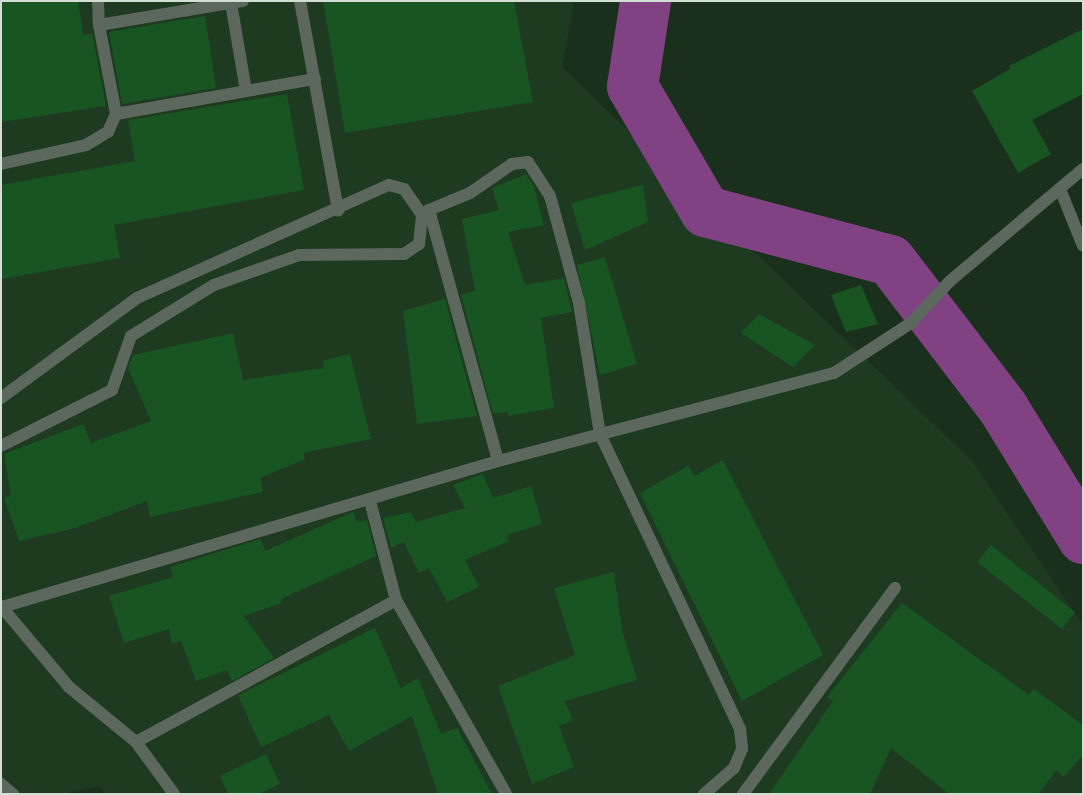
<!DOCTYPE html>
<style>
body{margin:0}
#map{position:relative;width:1084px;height:795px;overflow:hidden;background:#1a301c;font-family:"Roboto Condensed",sans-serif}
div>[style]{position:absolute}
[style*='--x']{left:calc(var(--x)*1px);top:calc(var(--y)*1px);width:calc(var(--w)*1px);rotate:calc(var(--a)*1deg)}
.built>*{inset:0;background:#1e3b21}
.river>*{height:51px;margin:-25.5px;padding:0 25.5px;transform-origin:25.5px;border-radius:25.5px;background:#804283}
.building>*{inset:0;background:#195423}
.minor>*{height:12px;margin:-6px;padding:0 6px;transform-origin:6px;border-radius:6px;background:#5c675d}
span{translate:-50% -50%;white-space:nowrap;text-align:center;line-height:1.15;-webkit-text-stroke:4px #1a301c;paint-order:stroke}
.frame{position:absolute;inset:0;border:2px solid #d2e0d3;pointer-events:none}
</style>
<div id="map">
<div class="built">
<i style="clip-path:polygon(1px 1px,574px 1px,562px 67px,973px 462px,1083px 626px,1083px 794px,106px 794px,99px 786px,62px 794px,1px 794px)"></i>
</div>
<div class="river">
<i style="--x:645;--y:1;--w:86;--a:98.7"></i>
<i style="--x:632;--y:86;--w:145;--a:59.7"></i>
<i style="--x:705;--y:211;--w:191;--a:14.8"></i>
<i style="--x:890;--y:260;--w:186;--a:52.6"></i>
<i style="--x:1003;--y:408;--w:153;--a:58.4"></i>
</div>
<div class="building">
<i style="clip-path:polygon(1px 1px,78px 1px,83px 35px,92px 33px,106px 106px,1px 122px)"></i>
<i style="clip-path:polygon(323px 1px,514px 1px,533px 102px,345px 133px)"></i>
<i style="clip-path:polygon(205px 16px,216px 88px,122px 104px,109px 32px)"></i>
<i style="clip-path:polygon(1083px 29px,1083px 94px,1032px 120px,1051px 154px,1018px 173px,972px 91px,1010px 69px,1009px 66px)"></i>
<i style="clip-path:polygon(287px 94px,304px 190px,114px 225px,120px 258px,1px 279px,1px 185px,135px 161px,128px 120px)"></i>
<i style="clip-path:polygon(526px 174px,534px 187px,544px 225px,508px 232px,525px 285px,564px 278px,572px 312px,541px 318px,554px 408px,508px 416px,508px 412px,493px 414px,461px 295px,475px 291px,462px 219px,499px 210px,492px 188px)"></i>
<i style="clip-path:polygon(643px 185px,648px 222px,585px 250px,571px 203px)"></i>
<i style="clip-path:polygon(605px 257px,637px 364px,600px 375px,577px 265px)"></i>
<i style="clip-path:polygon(861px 285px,878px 324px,846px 332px,831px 295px)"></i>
<i style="clip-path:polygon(445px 299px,477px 416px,417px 424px,403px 311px)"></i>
<i style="clip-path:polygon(759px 314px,815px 345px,793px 367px,741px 333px)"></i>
<i style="clip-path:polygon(233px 333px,243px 380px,324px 368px,323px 361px,350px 354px,371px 439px,303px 453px,305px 459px,260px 478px,263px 492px,150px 517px,147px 501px,75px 528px,19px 541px,4px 498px,11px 496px,4px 454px,83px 424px,91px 443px,151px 421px,128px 368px,133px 355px)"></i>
<i style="clip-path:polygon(723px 460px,823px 655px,742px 701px,640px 493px,688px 466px,695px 476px)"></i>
<i style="clip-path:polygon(483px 474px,493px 498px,531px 486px,542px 524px,507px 535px,509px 541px,465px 560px,479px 587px,447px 602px,429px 568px,419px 573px,404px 542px,391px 548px,383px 518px,411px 512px,416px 522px,465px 508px,453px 485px)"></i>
<i style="clip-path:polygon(353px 512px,357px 522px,367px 520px,376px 556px,281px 599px,282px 603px,244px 616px,274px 658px,232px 681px,227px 670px,196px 681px,181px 641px,172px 643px,169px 629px,124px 643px,109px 596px,173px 577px,170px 567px,261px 539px,265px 551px)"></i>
<i style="clip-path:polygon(991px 545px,1075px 612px,1062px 629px,977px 562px)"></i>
<i style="clip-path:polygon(614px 572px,622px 630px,637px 680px,565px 701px,573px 720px,559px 726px,574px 767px,532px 784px,498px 686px,575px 655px,554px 588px)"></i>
<i style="clip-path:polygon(902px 603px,1029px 695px,1034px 689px,1083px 725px,1083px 755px,1064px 777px,1056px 770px,1039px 794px,949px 794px,891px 748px,870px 794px,769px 794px,833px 701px,827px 697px)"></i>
<i style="clip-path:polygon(375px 628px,401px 688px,418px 678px,441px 734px,457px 728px,492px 794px,438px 794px,412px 716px,349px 751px,329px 715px,261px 747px,238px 695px)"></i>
<i style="clip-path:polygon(266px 754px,280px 784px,259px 794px,228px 794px,220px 776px)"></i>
</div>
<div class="minor">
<i style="--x:98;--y:1;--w:24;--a:88"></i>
<i style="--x:99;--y:25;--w:146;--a:-9.5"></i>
<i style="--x:300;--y:1;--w:213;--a:79.7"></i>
<i style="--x:231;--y:3;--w:89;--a:80.3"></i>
<i style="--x:116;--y:114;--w:202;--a:-10"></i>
<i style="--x:1;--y:164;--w:87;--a:-12.6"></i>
<i style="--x:86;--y:145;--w:26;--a:-31"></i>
<i style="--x:108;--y:132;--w:20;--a:-66"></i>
<i style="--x:116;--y:114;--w:91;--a:-100.8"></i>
<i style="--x:1060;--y:189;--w:61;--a:68"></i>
<i style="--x:429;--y:210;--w:260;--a:74.6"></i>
<i style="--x:1;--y:398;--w:169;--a:-36.3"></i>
<i style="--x:137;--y:298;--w:276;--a:-24.2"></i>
<i style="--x:389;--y:185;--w:16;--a:15"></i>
<i style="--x:404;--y:189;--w:32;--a:55"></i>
<i style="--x:1;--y:446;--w:124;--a:-26.8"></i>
<i style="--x:112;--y:390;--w:57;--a:-70.6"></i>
<i style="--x:131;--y:336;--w:97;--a:-31.6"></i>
<i style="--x:214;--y:285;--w:90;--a:-19.4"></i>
<i style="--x:299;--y:255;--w:105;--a:-0.5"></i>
<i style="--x:404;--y:254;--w:18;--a:-34"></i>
<i style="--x:419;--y:244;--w:29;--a:-84"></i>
<i style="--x:422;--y:215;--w:9;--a:-36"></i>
<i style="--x:429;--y:210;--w:44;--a:-22.5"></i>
<i style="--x:470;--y:193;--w:51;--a:-34.6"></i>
<i style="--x:512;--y:164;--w:16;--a:-7"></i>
<i style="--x:528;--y:162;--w:40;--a:57.1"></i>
<i style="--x:550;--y:196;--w:111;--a:74.8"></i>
<i style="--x:579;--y:303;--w:133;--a:80.9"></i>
<i style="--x:600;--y:434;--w:327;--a:64.6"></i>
<i style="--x:740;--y:729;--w:20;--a:84"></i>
<i style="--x:742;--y:749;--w:21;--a:113"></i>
<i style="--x:734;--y:768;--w:40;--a:139"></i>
<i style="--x:370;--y:501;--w:102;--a:75.3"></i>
<i style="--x:396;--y:600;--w:223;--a:60.4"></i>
<i style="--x:1;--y:606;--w:106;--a:50"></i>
<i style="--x:69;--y:687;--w:87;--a:39.4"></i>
<i style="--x:136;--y:742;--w:64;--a:53.8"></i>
<i style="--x:2;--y:607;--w:517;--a:-16.4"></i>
<i style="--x:498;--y:461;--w:347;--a:-14.7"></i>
<i style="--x:834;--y:373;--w:92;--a:-33"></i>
<i style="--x:911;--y:323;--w:57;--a:-47.1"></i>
<i style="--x:950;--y:281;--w:174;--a:-40.1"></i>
<i style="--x:136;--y:742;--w:296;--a:-28.6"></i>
<i style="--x:1;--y:784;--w:16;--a:40"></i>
<i style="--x:743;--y:794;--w:256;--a:-53.6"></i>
</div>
<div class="frame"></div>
</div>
